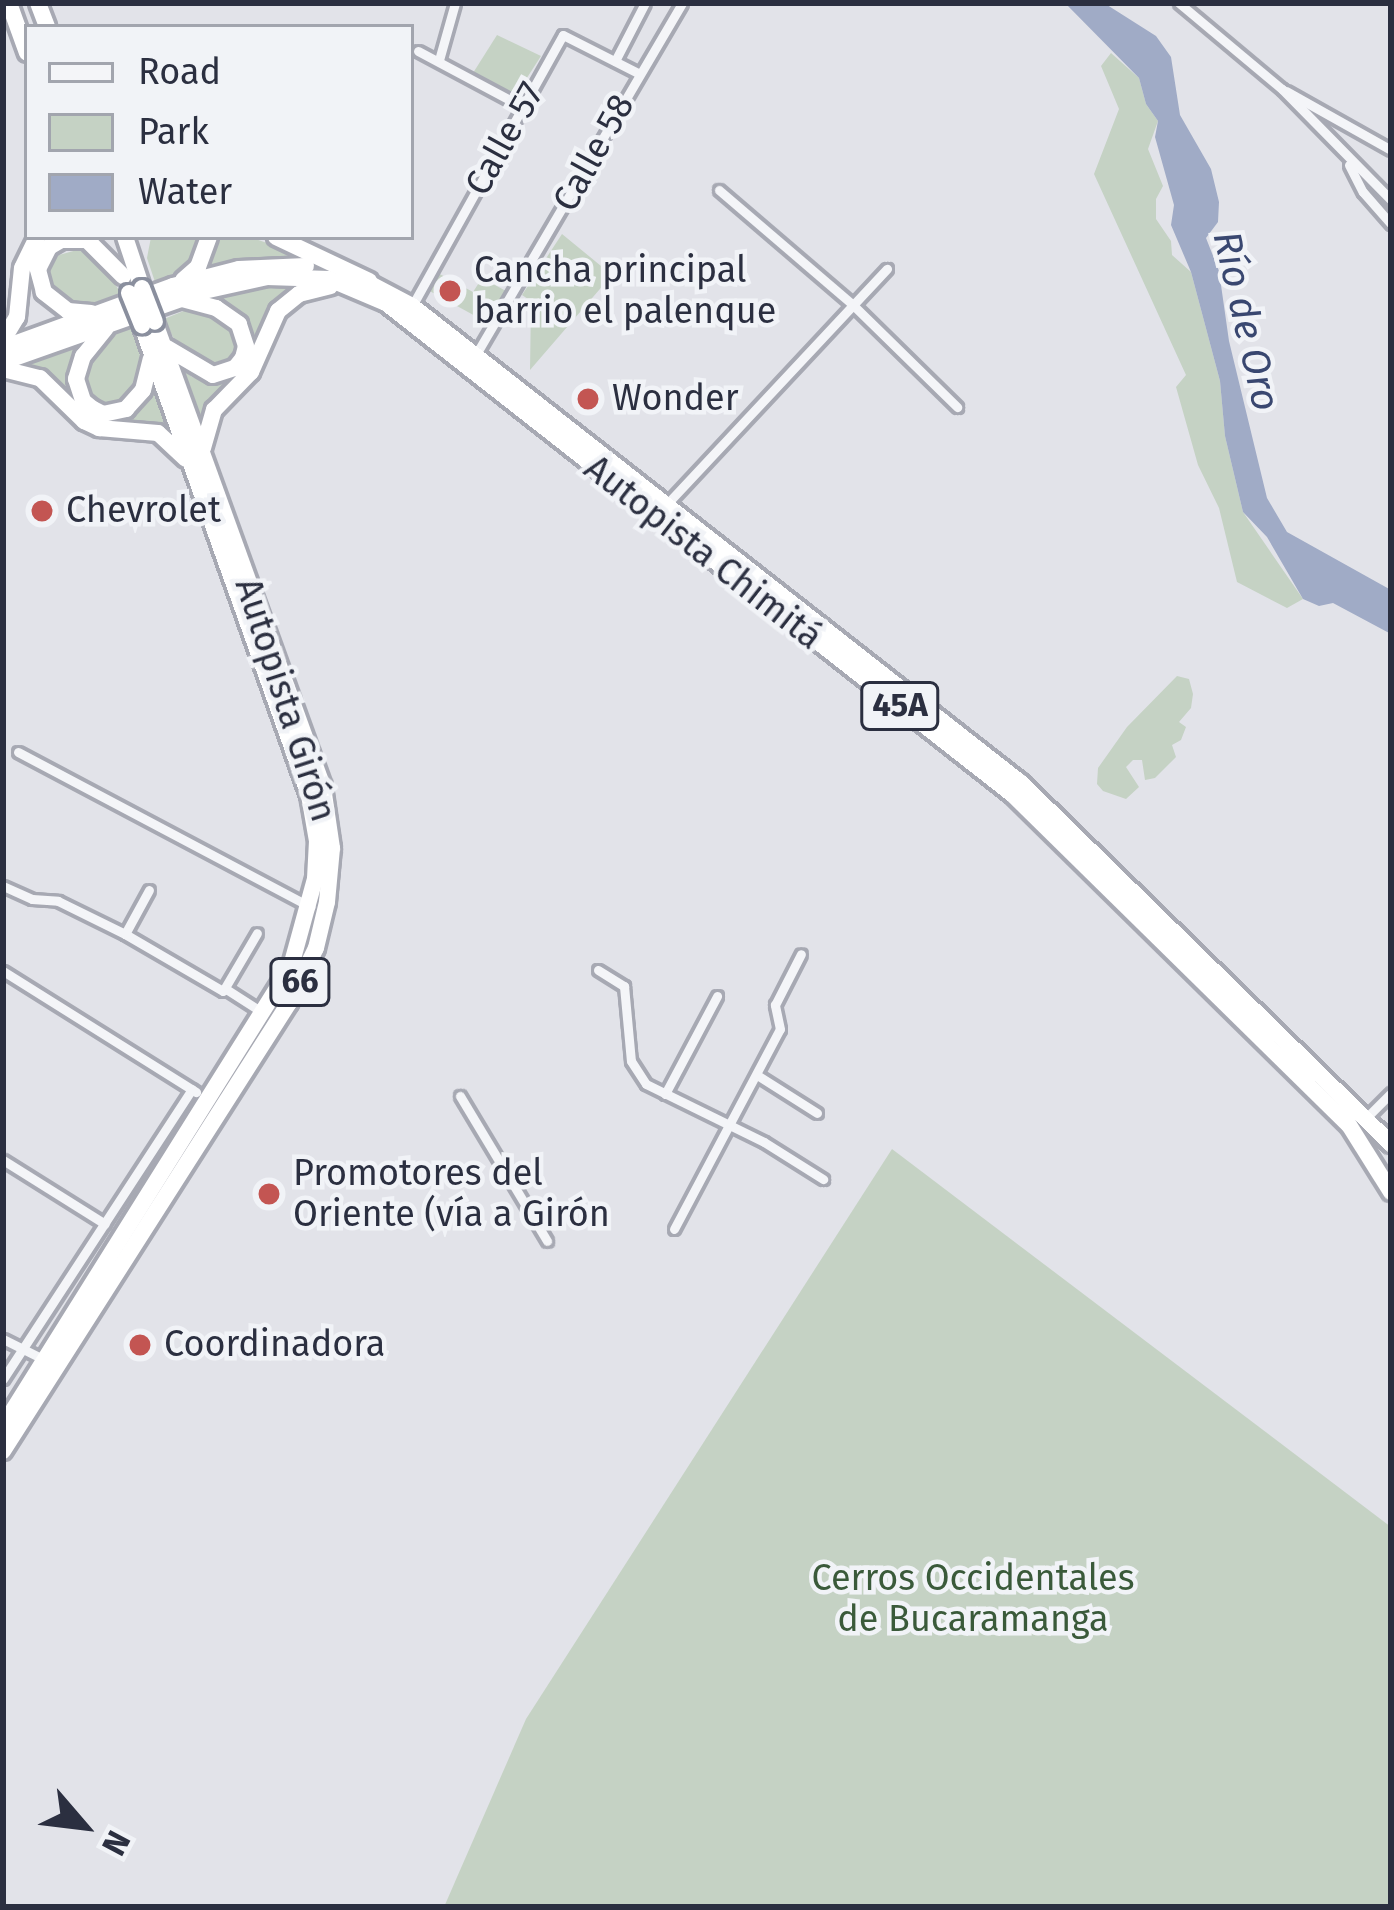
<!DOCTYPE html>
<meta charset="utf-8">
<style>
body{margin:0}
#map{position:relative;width:1394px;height:1910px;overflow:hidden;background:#e2e3e9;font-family:"Fira Sans",sans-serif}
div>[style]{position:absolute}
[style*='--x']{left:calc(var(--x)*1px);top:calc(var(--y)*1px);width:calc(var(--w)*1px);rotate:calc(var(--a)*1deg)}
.green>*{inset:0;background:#c5d2c4}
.water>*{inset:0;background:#a0abc6}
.roads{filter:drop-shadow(3px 0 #a7a9b3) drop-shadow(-3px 0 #a7a9b3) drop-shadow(0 3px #a7a9b3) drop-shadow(0 -3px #a7a9b3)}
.street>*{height:9px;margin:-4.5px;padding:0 4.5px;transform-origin:4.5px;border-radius:4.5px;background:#f4f5f8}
.highway>*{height:16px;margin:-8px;padding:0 8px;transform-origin:8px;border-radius:8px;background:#fff}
.bridges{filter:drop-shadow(3px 0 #8a8f9e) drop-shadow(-3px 0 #8a8f9e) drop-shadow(0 3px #8a8f9e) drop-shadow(0 -3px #8a8f9e)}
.highway-bridge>*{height:16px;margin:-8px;padding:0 8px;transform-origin:8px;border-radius:8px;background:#fff}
.dots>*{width:33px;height:33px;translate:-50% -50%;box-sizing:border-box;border:6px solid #f1f3f7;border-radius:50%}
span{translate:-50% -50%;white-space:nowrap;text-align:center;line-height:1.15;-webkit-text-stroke:9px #f1f3f7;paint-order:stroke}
.shield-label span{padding:3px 9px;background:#f1f3f7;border:3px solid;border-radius:9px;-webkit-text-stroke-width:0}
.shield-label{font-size:33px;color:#2b2f40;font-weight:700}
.street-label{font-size:36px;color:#2b2f40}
.poi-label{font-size:36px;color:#2b2f40}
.left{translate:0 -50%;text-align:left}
.park-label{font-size:36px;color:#3a5a3a}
.water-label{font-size:39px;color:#394770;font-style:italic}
.frame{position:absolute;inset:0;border:6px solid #2b2f40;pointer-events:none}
.legend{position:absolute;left:24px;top:24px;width:390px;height:216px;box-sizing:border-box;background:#f1f3f7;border:3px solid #a2a5ae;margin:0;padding:15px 21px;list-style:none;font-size:36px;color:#2b2f40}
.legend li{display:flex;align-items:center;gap:24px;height:60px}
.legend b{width:60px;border:3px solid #a2a5ae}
.north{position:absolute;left:24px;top:1766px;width:120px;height:120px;-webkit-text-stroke:9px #f1f3f7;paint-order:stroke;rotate:118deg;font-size:33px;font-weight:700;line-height:48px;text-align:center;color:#2b2f40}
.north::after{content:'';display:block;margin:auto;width:42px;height:54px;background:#2b2f40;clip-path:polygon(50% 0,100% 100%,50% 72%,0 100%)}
</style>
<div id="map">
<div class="green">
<i style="clip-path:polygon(497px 35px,541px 56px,514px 98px,473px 73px)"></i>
<i style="clip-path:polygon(1111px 53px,1139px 78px,1146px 104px,1158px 121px,1148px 149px,1163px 186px,1156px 199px,1156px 219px,1171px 241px,1172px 255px,1191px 272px,1220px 381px,1225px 436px,1243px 512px,1303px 599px,1287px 608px,1237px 582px,1219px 508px,1198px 465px,1176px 387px,1186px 375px,1094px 174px,1119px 109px,1101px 66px)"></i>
<i style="clip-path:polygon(562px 234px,612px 275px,530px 370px,531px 301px,522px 295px)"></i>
<i style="clip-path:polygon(151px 237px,201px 237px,186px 267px,156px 285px,147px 258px)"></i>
<i style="clip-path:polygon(217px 237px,250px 237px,313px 259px,263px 258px,200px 271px)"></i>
<i style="clip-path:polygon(77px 250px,97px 256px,122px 295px,90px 306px,58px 298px,48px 280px,49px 266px,59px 255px)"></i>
<i style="clip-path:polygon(436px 272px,473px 292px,482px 278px,506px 291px,488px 323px,426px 289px)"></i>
<i style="clip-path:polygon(309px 285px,288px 292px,264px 318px,250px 365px,199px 427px,178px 365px,192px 377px,214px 382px,252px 342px,251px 330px,235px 309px,203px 298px,260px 286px)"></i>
<i style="clip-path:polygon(191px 308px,208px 310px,233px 327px,238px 350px,234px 359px,207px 366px,177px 345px,164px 319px)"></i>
<i style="clip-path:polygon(131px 325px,141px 359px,140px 381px,125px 402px,108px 407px,91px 400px,85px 386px,87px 367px,106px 339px)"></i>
<i style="clip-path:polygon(90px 337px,76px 398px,127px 414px,151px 394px,156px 381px,179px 444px,151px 421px,111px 424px,11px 365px)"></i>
<i style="clip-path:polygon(1177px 676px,1189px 679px,1193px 694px,1191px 708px,1179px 722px,1186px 727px,1181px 740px,1172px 745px,1176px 757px,1155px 778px,1145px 780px,1142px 760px,1133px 760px,1126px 767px,1139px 787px,1126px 799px,1103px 791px,1097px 784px,1098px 768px,1127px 727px)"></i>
<i style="clip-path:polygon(892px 1149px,1391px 1527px,1391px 1907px,444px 1907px,526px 1719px)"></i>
</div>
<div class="water">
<i style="clip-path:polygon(1065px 3px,1104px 3px,1156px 36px,1171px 57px,1180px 115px,1211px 169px,1219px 202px,1218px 222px,1206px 238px,1219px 271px,1229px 341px,1267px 498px,1287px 532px,1391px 590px,1391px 634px,1333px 603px,1319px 606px,1303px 599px,1267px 537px,1243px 512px,1225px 436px,1220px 381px,1191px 272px,1171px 225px,1174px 205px,1155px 137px,1158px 121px,1146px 104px,1139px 78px)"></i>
</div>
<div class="roads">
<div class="street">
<i style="--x:1179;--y:3;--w:134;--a:39.9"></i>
<i style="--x:1282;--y:89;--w:156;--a:45.5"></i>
<i style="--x:418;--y:51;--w:119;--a:28.1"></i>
<i style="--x:439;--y:60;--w:59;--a:-74.3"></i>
<i style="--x:615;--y:61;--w:65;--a:-62.7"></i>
<i style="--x:1286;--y:91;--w:120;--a:29.3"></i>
<i style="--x:1349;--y:165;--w:30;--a:63"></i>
<i style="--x:1363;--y:192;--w:43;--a:48.8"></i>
<i style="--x:719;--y:190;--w:177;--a:40.6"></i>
<i style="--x:853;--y:305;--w:146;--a:44.4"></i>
<i style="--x:412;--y:306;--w:310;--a:-60.9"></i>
<i style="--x:563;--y:35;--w:84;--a:26.9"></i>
<i style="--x:475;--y:356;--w:409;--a:-59.6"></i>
<i style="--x:665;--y:506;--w:325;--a:-46.9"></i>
<i style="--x:18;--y:752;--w:331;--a:27.9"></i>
<i style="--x:3;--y:886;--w:32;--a:24"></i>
<i style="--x:32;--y:899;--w:26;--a:4"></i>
<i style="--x:58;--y:901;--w:75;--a:26.2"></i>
<i style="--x:125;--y:934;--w:50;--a:-61.4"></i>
<i style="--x:125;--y:934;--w:113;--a:30.2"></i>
<i style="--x:223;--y:991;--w:67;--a:-59.6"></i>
<i style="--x:598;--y:970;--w:31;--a:32"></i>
<i style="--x:624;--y:986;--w:75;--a:84.7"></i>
<i style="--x:631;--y:1061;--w:27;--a:57"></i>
<i style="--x:646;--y:1084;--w:131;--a:26.2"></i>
<i style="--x:764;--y:1142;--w:70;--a:32.1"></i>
<i style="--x:3;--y:971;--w:228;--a:32.1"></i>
<i style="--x:226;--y:989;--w:43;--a:32.6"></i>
<i style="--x:757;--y:1075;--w:71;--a:32.3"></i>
<i style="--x:665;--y:1094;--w:111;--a:-62"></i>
<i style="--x:460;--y:1096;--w:169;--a:59"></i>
<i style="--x:1365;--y:1119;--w:37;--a:-45"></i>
<i style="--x:3;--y:1160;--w:120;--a:32.1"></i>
<i style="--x:674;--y:1229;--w:226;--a:-62.1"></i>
<i style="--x:780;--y:1029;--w:25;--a:-102"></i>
<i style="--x:775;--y:1005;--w:57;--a:-63"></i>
<i style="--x:3;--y:1339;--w:47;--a:26.6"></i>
<i style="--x:3;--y:1379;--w:346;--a:-56.9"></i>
</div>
<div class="highway">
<i style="--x:9;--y:3;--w:53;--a:70.2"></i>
<i style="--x:38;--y:3;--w:26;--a:69"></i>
<i style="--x:125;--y:237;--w:54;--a:71.6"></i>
<i style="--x:276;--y:237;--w:103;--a:25.3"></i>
<i style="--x:361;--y:279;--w:58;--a:27.9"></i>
<i style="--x:412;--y:306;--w:774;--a:38.07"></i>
<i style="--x:1021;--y:783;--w:517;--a:44.29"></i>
<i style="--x:183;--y:280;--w:20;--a:-41"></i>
<i style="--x:198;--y:267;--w:32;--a:-70"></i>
<i style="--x:91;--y:313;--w:23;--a:-175"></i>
<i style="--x:68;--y:311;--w:31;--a:-142"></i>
<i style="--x:44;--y:292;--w:24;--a:-105"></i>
<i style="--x:38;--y:269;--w:25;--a:-63"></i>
<i style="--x:49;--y:247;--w:14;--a:-30"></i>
<i style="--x:61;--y:240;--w:26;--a:0"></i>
<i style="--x:87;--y:240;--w:51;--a:45"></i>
<i style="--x:106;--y:328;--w:36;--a:129"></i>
<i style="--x:83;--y:356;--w:24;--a:107"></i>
<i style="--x:76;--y:379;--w:23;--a:72"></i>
<i style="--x:83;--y:401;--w:13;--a:39"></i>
<i style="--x:93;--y:409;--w:11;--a:27"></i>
<i style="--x:103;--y:414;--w:24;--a:-12"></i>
<i style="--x:126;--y:409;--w:25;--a:-48"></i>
<i style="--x:143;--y:390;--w:32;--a:-76"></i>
<i style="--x:3;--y:340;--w:27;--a:-59"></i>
<i style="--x:17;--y:317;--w:49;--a:-84.2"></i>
<i style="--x:22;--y:268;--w:34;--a:-64"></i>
<i style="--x:3;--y:348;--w:181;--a:-20"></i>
<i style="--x:173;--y:286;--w:68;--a:-14.4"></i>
<i style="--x:239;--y:269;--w:67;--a:-2.6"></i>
<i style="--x:167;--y:348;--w:53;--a:30.4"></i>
<i style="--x:213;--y:375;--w:23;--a:-18"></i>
<i style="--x:235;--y:368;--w:13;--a:-51"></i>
<i style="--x:243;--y:358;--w:12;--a:-76"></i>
<i style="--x:246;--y:346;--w:23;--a:-108"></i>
<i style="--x:239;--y:324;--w:28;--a:-145"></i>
<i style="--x:216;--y:308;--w:35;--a:-165"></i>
<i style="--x:3;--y:362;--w:213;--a:-19.5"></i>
<i style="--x:204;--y:291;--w:65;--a:-12.5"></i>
<i style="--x:267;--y:277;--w:62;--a:1.8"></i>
<i style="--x:329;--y:279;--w:62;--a:22.8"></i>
<i style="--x:386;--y:303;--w:796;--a:38.11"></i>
<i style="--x:1012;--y:794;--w:472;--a:44.5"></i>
<i style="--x:1349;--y:1125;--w:79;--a:57.9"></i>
<i style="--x:3;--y:369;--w:38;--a:14"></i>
<i style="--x:40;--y:378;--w:62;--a:44.3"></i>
<i style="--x:84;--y:421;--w:17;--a:25"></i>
<i style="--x:99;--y:428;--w:59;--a:4.8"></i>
<i style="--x:158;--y:433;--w:38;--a:43"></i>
<i style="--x:203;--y:448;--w:40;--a:-74"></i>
<i style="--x:214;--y:410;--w:53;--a:-45.8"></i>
<i style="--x:251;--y:372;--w:67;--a:-66.1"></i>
<i style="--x:278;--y:311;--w:27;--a:-39"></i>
<i style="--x:299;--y:294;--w:32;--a:-14"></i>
<i style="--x:3;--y:1426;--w:543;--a:-57.95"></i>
<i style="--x:291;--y:966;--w:90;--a:-74.6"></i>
<i style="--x:315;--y:879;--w:38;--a:-87"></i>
<i style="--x:317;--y:841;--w:47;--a:-99.9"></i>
<i style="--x:309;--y:795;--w:498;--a:-109.6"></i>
<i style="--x:3;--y:1451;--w:532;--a:-57.45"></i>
<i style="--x:289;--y:1003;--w:61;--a:-63.9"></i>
<i style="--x:316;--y:948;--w:47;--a:-76.6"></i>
<i style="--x:327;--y:902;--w:54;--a:-84.7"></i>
<i style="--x:332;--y:848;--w:62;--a:-98.4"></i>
<i style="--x:323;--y:787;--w:494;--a:-109.9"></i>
</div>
</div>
<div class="bridges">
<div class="highway-bridge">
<i style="--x:142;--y:288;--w:36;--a:69"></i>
<i style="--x:129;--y:293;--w:35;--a:68"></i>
</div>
</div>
<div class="dots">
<i style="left:450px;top:291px;background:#c35552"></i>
<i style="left:588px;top:399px;background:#c35552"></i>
<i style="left:42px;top:511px;background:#c35552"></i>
<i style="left:269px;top:1194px;background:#c35552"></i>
<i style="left:140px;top:1345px;background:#c35552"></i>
</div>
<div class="shield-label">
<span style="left:900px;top:706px">45A</span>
<span style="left:300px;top:982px">66</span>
</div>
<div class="street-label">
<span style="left:505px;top:139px;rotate:-61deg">Calle 57</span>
<span style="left:594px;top:153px;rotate:-61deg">Calle 58</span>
<span style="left:703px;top:553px;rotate:38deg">Autopista Chimitá</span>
<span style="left:285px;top:700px;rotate:72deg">Autopista Girón</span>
</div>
<div class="poi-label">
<span class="left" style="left:474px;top:291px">Cancha principal<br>barrio el palenque</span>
<span class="left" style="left:612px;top:399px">Wonder</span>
<span class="left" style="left:66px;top:511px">Chevrolet</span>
<span class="left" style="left:293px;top:1194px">Promotores del<br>Oriente (vía a Girón</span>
<span class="left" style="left:164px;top:1345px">Coordinadora</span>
</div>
<div class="park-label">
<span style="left:973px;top:1599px">Cerros Occidentales<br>de Bucaramanga</span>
</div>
<div class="water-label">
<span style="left:1246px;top:321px;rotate:77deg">Río de Oro</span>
</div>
<div class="frame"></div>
<ul class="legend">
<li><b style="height:15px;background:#f4f5f8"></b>Road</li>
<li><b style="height:33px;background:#c5d2c4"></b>Park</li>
<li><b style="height:33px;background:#a0abc6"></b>Water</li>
</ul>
<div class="north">N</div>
</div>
